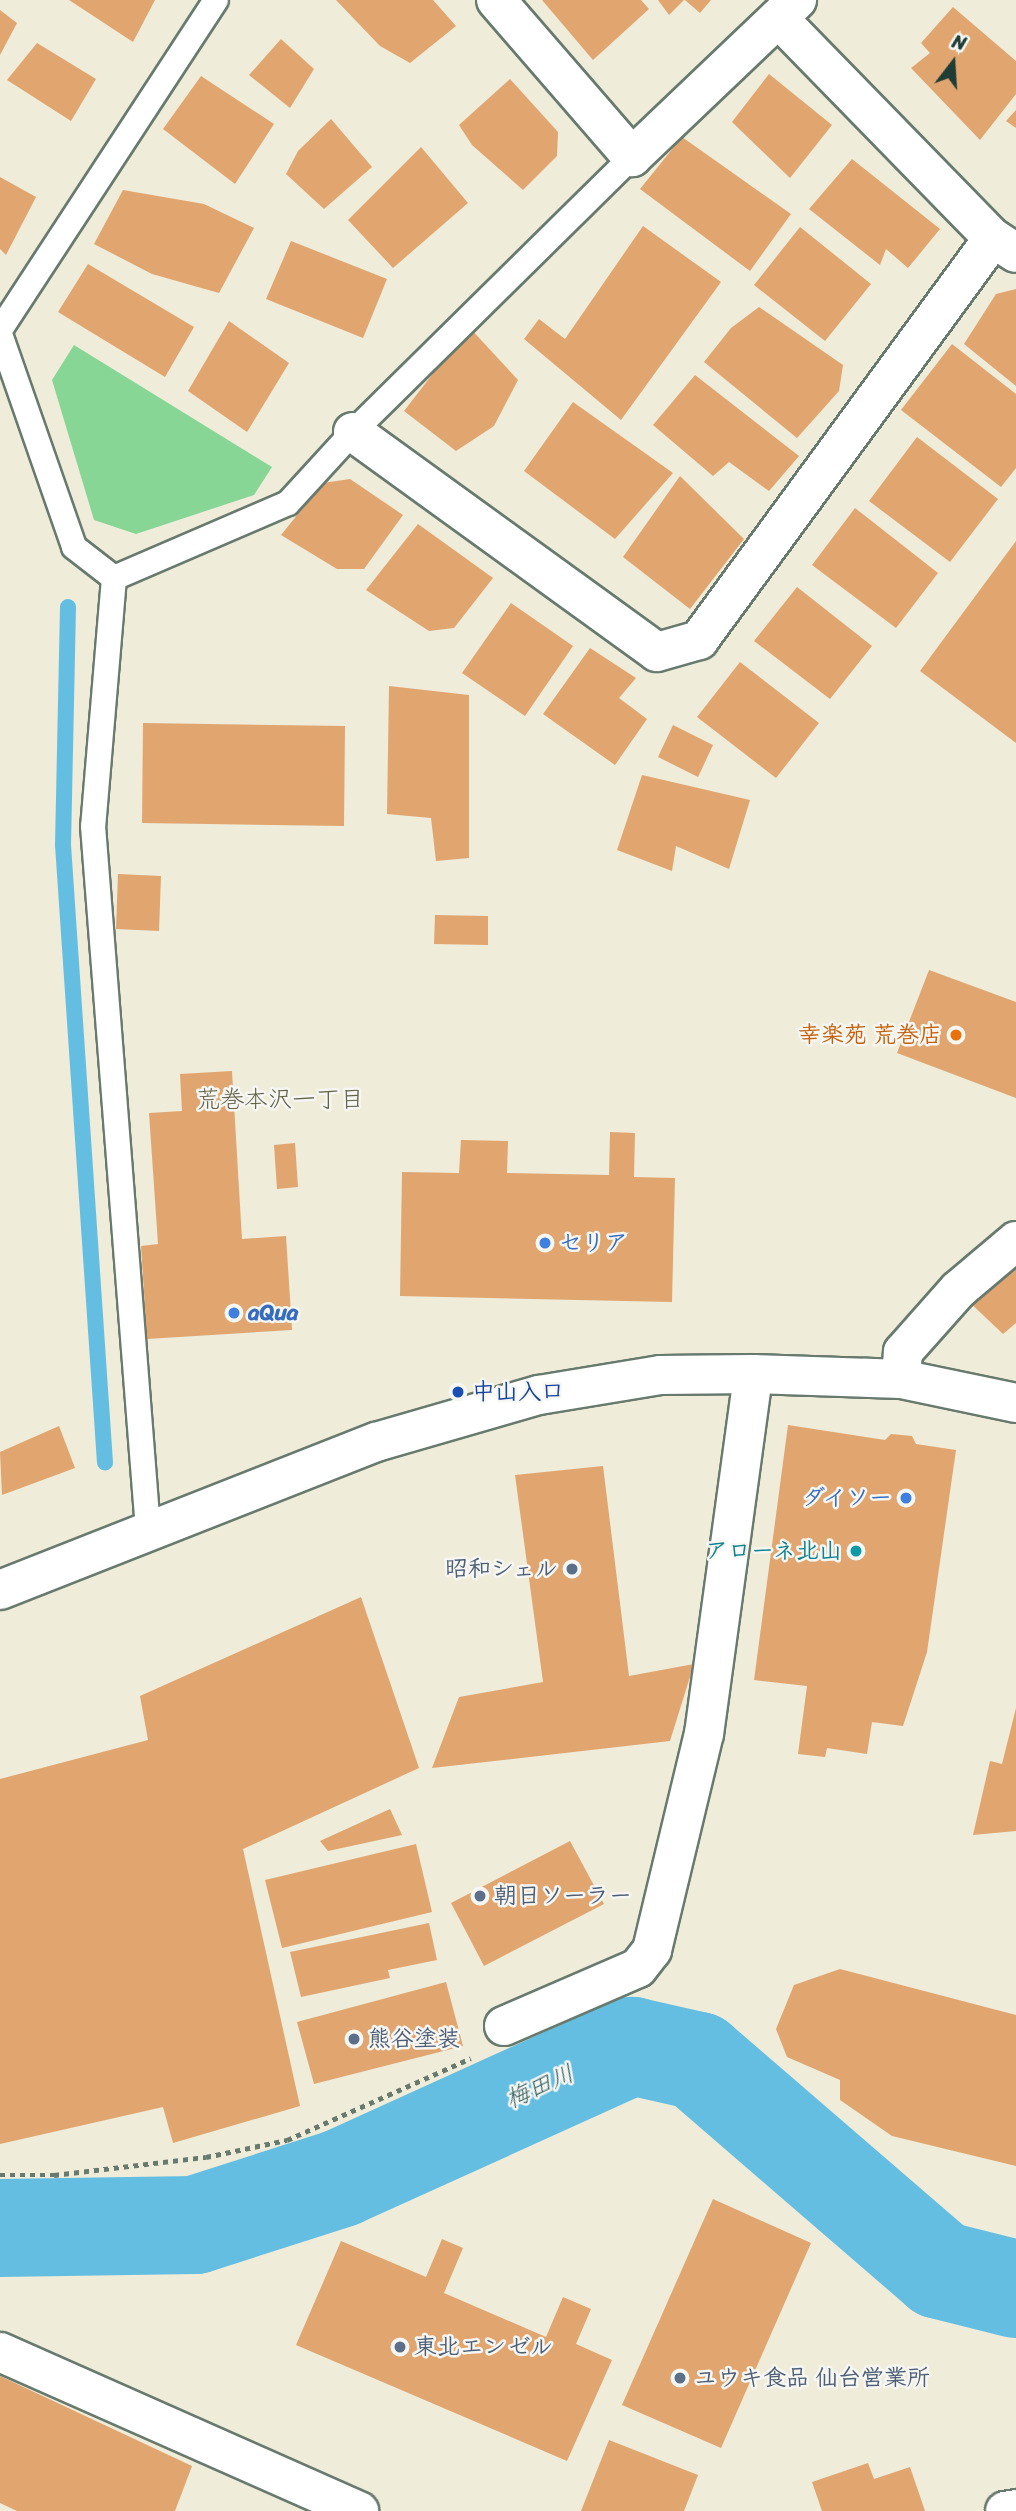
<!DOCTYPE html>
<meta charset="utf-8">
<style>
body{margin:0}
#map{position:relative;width:1016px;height:2511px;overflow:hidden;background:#efecd9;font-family:Sriracha,"Klee One",sans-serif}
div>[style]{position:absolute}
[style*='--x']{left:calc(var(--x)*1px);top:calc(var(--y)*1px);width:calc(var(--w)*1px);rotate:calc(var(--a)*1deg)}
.green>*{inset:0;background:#88d695}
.stream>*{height:16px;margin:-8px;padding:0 8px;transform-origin:8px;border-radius:8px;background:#64bee2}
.river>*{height:98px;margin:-49px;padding:0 49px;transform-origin:49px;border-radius:49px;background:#64bee2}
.building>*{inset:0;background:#e1a570}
.path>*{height:4.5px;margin-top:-2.25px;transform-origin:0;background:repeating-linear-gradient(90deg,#687a6e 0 5px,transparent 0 10px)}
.roads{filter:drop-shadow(2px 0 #687a6e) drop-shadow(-2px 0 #687a6e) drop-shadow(0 2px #687a6e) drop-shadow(0 -2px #687a6e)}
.lane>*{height:24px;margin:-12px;padding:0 12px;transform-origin:12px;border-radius:12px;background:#fff}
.street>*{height:38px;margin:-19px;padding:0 19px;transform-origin:19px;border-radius:19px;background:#fff}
.secondary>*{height:38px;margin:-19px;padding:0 19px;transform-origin:19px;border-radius:19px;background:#fff}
.dots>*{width:19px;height:19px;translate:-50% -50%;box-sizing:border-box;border:4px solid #f6f6f2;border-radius:50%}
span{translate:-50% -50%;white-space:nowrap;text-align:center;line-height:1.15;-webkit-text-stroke:5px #f6f6f2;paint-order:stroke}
.food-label{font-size:23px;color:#c56008;font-weight:700}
.right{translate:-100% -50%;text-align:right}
.shop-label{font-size:23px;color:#366cbe;font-weight:700}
.left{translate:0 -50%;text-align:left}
.transit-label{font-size:23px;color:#164399;font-weight:700}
.culture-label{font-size:23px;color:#0d838f;font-weight:700}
.service-label{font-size:23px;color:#4e5e75;font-weight:700}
.neighbourhood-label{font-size:24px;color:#636149}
.water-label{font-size:24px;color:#305d60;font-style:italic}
.north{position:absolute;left:918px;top:28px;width:70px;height:70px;-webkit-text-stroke:5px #f6f6f2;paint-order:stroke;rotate:17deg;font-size:19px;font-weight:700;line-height:28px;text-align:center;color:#1f3d34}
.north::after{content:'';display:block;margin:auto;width:24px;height:32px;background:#1f3d34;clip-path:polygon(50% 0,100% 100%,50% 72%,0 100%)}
</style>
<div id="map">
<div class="green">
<i style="clip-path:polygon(74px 345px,272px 467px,254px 495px,136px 534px,94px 520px,52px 380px)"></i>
</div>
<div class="stream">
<i style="--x:68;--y:607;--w:238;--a:91.2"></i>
<i style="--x:63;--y:845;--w:619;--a:86.11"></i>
</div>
<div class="river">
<i style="--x:0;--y:2228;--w:195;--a:-0.9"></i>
<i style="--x:195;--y:2225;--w:153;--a:-17.8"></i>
<i style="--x:341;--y:2178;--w:320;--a:-24.4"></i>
<i style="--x:632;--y:2046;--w:68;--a:12.8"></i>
<i style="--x:698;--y:2061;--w:320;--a:40.8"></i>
<i style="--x:940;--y:2270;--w:78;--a:14"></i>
</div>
<div class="building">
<i style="clip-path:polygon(69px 0,155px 0,133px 42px)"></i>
<i style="clip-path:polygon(336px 0,433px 0,456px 26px,410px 63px,380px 46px)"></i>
<i style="clip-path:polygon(542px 0,641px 0,649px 9px,593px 60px)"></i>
<i style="clip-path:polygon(658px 0,684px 0,669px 15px)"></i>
<i style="clip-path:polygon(685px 0,711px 0,700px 13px)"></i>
<i style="clip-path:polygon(953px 7px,1016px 61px,1016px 94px,980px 140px,911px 68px,930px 53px,921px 43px)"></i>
<i style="clip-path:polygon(0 10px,17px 23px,0 55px)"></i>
<i style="clip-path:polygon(281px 39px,314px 69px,290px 108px,249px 75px)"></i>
<i style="clip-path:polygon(37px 43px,96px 79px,71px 121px,7px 80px)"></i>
<i style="clip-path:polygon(769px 74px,832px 125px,790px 178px,732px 122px)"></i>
<i style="clip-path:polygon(201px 76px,274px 124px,235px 184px,163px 129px)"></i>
<i style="clip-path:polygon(510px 79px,558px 132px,557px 156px,523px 190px,472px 145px,459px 125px)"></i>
<i style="clip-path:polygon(1016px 110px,1016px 128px,1006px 121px)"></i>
<i style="clip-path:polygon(331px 119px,372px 167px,324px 209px,286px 174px,298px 151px)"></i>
<i style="clip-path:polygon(682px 137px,791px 214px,750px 271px,640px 189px)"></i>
<i style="clip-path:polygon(421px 147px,468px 203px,393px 268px,348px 220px)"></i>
<i style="clip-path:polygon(852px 159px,940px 229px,908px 268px,886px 249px,880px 265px,809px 209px)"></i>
<i style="clip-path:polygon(0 177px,36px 197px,6px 255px,0 249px)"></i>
<i style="clip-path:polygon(123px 190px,204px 204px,254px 228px,219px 293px,152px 274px,94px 244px)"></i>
<i style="clip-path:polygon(643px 226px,721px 282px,621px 420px,524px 339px,539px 319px,565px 339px)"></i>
<i style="clip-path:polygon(800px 227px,871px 284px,825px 341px,754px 285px)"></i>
<i style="clip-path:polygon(291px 241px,387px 279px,363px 338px,266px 299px)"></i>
<i style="clip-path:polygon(88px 264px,194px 327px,165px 377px,58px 312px)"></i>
<i style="clip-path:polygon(1016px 289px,1016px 386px,964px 344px,996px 294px)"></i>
<i style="clip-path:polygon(759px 307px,843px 365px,839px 391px,797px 438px,704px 362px,731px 328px)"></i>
<i style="clip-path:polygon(229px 321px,289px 363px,247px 432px,188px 391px)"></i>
<i style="clip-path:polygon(469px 327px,518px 380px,494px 426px,456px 451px,404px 411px)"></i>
<i style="clip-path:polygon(952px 344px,1016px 394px,1016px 468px,1001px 487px,901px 410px)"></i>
<i style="clip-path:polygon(695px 375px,799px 456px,769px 491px,729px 462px,713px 476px,653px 425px)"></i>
<i style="clip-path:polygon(573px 402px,673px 473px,615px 539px,524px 471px)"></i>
<i style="clip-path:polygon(917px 437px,998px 499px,950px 562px,869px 501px)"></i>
<i style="clip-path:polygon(680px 476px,744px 539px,690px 609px,623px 557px)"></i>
<i style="clip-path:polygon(350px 479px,403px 515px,364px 569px,337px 569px,281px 535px,323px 483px)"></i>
<i style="clip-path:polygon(855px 508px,938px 573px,896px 628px,812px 565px)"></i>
<i style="clip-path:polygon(418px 524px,493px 578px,454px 628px,429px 631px,366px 590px)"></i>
<i style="clip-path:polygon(1016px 541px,1016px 743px,920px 671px)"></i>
<i style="clip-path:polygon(797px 587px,872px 646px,830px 699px,754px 641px)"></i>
<i style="clip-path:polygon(511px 603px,573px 646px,525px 716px,462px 673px)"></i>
<i style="clip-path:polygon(590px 648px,636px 678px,619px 698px,647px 719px,615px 765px,543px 714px)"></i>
<i style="clip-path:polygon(740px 662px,819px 723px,776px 778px,697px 717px)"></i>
<i style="clip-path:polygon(389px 686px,469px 695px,469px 858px,436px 861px,431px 818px,387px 814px)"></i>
<i style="clip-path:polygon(143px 723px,345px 726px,344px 826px,142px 823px)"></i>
<i style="clip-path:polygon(673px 725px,713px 745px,698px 777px,658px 757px)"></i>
<i style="clip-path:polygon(642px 775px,750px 800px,729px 869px,676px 846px,672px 871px,617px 850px)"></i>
<i style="clip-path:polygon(118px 874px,161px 876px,159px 931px,116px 929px)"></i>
<i style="clip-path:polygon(435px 915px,488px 916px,488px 945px,434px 944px)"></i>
<i style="clip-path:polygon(929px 970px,1016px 1002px,1016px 1098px,897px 1053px)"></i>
<i style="clip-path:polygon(232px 1071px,242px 1239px,286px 1236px,292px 1330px,147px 1339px,141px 1246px,158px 1244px,149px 1113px,182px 1111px,180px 1074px)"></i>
<i style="clip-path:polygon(610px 1132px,635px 1133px,634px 1177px,675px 1178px,672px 1302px,400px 1296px,402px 1172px,459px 1173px,461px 1140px,508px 1141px,507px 1173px,609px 1175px)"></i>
<i style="clip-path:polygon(295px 1143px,298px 1187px,277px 1189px,274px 1145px)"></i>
<i style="clip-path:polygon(1016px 1253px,1016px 1323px,1003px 1334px,964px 1297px)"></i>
<i style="clip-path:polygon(788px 1425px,885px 1440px,891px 1434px,912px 1436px,916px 1444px,956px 1450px,927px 1652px,903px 1726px,872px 1722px,867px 1754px,827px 1748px,825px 1757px,798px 1754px,807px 1686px,754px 1680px)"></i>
<i style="clip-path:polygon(59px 1426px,75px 1468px,2px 1495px,0 1452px)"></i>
<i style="clip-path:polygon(603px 1466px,629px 1676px,694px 1664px,670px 1741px,432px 1768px,459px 1697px,543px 1682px,515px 1475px)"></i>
<i style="clip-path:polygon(361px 1597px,419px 1768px,243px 1849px,300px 2106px,173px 2143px,163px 2107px,0 2144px,0 1779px,148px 1740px,140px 1696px)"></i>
<i style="clip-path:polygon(1016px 1708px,1016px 1831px,973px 1835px,990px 1761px,1002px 1764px)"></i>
<i style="clip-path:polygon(390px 1809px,402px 1835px,328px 1851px,320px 1841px)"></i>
<i style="clip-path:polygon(570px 1841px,604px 1904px,484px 1966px,451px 1903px)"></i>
<i style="clip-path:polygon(416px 1844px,432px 1912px,282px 1948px,265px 1880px)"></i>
<i style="clip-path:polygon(429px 1923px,437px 1960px,388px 1970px,390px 1978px,301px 1997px,290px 1952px)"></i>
<i style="clip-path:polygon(840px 1969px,1016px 2015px,1016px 2166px,892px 2136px,840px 2100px,840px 2080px,787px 2057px,776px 2029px,794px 1985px)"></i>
<i style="clip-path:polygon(446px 1982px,463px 2046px,314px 2084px,297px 2022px)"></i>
<i style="clip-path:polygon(713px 2199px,811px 2243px,721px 2448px,622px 2405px)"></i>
<i style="clip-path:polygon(442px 2239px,463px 2248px,444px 2293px,546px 2337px,563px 2297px,591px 2309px,576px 2344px,612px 2360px,567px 2461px,296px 2345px,341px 2241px,426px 2277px)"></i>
<i style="clip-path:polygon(0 2376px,192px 2466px,175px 2511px,17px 2511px,0 2503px)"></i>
<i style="clip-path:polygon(609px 2440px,698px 2475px,684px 2511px,581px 2511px)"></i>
<i style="clip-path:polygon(868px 2463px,874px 2479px,910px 2467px,925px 2511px,822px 2511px,812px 2482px)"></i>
</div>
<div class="path">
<i style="--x:0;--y:2175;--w:54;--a:0"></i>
<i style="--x:54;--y:2175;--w:153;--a:-6.8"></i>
<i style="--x:206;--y:2157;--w:83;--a:-11.9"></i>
<i style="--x:287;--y:2140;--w:201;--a:-24"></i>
</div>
<div class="roads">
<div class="lane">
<i style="--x:0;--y:330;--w:394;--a:-56.8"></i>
<i style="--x:0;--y:334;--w:225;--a:70.8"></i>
<i style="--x:74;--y:547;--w:51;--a:37.8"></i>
<i style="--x:114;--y:578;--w:189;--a:-23.3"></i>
<i style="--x:288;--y:503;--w:96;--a:-47.5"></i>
<i style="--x:353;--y:432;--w:392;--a:-44.6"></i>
<i style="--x:114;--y:578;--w:249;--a:94.8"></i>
<i style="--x:93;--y:826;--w:706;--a:85.53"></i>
</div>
<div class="street">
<i style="--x:496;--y:0;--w:208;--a:49.1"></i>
<i style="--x:632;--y:157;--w:228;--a:-43.6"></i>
<i style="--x:778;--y:18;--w:308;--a:45.7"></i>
<i style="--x:993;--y:238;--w:27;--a:33"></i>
<i style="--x:353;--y:432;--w:375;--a:35.9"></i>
<i style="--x:657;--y:652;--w:44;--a:-15.9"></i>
<i style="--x:699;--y:640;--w:498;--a:-53.8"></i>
<i style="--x:901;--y:1379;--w:27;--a:-86"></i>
<i style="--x:903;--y:1352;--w:83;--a:-48.4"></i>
<i style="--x:958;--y:1290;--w:76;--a:-40.2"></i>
<i style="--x:504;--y:2026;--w:146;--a:-23.4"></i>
<i style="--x:638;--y:1968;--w:23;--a:-52"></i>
<i style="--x:652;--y:1950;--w:222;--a:-76.5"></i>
<i style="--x:704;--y:1734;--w:363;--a:-82.2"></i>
<i style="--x:0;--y:2352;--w:393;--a:23.9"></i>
<i style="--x:1005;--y:2511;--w:11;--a:-10"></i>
</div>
<div class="secondary">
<i style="--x:0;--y:1590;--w:404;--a:-21.5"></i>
<i style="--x:376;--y:1442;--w:170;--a:-16.1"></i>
<i style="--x:539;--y:1395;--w:123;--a:-9.4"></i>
<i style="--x:660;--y:1375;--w:93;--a:-0.6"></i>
<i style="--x:753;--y:1374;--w:148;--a:1.9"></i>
<i style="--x:901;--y:1379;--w:117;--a:11.8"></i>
</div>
</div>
<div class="dots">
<i style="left:956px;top:1035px;background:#e8710a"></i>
<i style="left:545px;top:1243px;background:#3f7fe0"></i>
<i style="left:234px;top:1313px;background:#3f7fe0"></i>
<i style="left:458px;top:1392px;background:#1a4fb4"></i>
<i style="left:906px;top:1498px;background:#3f7fe0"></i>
<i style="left:856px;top:1551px;background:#0f9aa8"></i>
<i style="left:572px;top:1569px;background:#5c6f8a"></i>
<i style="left:480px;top:1896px;background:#5c6f8a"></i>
<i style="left:354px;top:2039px;background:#5c6f8a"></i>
<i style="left:400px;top:2347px;background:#5c6f8a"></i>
<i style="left:680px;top:2378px;background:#5c6f8a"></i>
</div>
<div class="food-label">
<span class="right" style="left:942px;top:1035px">幸楽苑 荒巻店</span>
</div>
<div class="shop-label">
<span class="left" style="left:559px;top:1243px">セリア</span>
<span class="left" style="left:248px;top:1313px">aQua</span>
<span class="right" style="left:892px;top:1498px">ダイソー</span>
</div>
<div class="transit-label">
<span class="left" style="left:472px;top:1392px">中山入口</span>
</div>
<div class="culture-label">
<span class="right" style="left:842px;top:1551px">アローネ北山</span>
</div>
<div class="service-label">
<span class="right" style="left:558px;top:1569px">昭和シェル</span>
<span class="left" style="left:494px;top:1896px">朝日ソーラー</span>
<span class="left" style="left:368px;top:2039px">熊谷塗装</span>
<span class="left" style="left:414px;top:2347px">東北エンゼル</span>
<span class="left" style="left:694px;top:2378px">ユウキ食品 仙台営業所</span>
</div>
<div class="neighbourhood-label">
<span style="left:280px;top:1100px">荒巻本沢一丁目</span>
</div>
<div class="water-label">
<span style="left:540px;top:2087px;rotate:-24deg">梅田川</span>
</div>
<div class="north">N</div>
</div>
